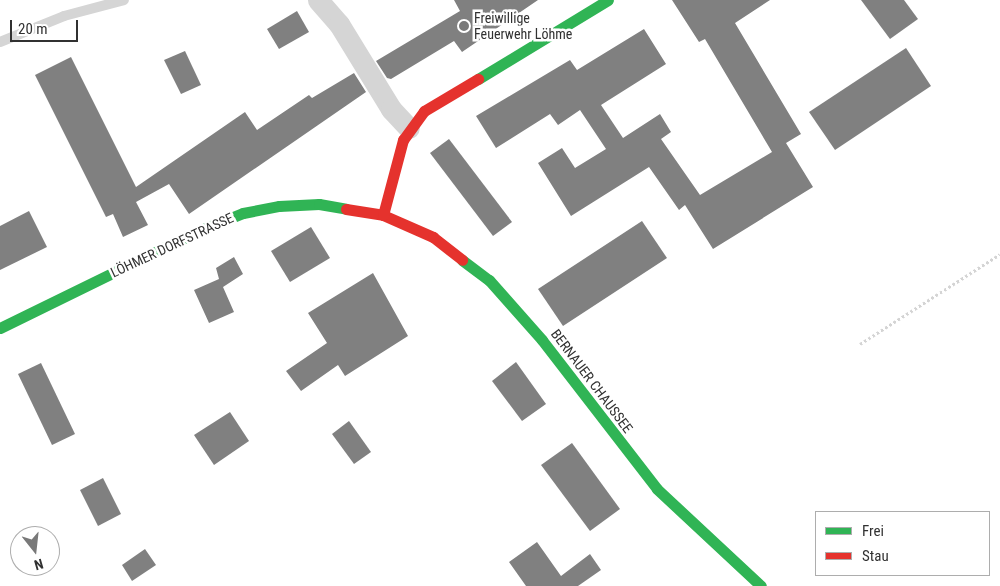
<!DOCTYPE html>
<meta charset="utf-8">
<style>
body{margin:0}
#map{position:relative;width:1000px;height:586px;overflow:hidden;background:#fff;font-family:"Roboto Condensed",sans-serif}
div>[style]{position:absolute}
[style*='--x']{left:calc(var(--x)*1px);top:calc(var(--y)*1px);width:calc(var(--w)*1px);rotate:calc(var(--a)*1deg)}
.building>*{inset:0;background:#808080}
.path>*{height:3px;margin-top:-1.5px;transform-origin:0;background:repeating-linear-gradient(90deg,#d4d4d4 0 2.5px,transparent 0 5px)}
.lane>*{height:10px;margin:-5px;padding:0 5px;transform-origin:5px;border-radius:5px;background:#d5d5d5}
.street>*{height:21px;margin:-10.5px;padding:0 10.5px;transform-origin:10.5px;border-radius:10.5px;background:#d5d5d5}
.fast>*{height:11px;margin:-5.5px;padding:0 5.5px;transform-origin:5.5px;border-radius:5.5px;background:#30b455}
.jam>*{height:11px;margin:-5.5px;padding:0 5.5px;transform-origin:5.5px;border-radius:5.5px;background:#e5322d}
.dots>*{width:14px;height:14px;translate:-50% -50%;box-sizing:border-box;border:2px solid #fff;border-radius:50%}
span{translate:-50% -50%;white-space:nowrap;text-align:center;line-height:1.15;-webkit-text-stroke:5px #fff;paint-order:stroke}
.poi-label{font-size:14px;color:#313131}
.left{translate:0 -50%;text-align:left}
.street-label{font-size:14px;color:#313131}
.legend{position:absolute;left:815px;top:511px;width:175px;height:65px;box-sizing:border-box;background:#fff;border:1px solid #adadad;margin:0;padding:6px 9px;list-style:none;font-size:15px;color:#313131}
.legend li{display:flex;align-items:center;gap:10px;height:25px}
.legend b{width:25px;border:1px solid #adadad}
.north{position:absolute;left:10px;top:526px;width:50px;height:50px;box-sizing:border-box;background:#fff;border:1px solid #adadad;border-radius:50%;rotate:164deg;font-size:14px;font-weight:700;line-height:20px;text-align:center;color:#313131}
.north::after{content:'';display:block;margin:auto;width:18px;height:22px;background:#797979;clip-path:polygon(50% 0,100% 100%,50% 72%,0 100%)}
.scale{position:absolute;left:10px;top:20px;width:68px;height:22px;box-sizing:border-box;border:2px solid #313131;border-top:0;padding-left:6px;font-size:15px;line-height:18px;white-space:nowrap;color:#313131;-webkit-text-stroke:4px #fff;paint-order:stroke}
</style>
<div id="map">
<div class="building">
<i style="clip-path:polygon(454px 0,538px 0,462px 52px,454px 41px,391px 79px,387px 78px,376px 61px,460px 11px)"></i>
<i style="clip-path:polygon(672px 0,770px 0,735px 23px,801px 134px,786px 143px,813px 187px,713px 249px,685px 205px,679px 210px,649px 167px,571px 216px,538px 163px,562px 148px,575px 168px,606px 149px,580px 110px,558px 125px,550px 114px,496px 148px,476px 116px,570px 60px,577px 70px,644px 29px,666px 64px,601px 105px,623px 138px,660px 114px,671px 132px,661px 139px,700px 195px,772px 152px,705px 39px,699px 42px)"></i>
<i style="clip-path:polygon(861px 0,904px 0,918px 19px,890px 39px)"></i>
<i style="clip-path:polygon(297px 11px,309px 32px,279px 49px,267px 29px)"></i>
<i style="clip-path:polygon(906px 48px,931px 86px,835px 150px,809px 112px)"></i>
<i style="clip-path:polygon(185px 51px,201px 85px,181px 94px,164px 60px)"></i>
<i style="clip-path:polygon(71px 57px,136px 187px,245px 112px,257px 130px,309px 95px,312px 98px,354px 73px,366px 92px,189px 214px,169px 184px,136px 202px,148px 225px,123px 237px,113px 214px,106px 217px,35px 75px)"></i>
<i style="clip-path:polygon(449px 139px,512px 222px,493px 236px,430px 153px)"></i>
<i style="clip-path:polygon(29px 211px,47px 247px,0 270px,0 226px)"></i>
<i style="clip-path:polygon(642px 221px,667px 258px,563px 326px,538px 289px)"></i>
<i style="clip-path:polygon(311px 227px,330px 258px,290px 282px,271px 251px)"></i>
<i style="clip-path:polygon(234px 257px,243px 274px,223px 287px,234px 312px,209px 323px,194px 290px,219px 279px,216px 268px)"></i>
<i style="clip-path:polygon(373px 273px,408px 336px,345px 376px,338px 365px,301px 391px,286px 371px,327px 343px,308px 313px)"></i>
<i style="clip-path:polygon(516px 362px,546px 404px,522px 421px,492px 381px)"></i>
<i style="clip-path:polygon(41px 363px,75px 434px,52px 445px,18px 374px)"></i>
<i style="clip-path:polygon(230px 412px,249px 441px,214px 465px,194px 435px)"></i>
<i style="clip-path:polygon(349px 421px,371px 452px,354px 464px,332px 434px)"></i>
<i style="clip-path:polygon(572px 443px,620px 509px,590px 531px,541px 465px)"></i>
<i style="clip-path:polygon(103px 478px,121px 514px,98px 526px,80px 490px)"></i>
<i style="clip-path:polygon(537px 542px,561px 576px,590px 554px,601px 570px,578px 586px,526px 586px,509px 562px)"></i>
<i style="clip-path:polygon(145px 549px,156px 565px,132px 581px,122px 565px)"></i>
</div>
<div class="path">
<i style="--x:860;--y:344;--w:166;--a:-32.7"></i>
</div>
<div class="lane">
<i style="--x:0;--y:42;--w:69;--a:-22.1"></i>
<i style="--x:64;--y:16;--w:62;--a:-14.9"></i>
</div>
<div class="street">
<i style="--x:318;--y:0;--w:32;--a:49"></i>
<i style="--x:339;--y:24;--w:100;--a:58.5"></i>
<i style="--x:391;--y:109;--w:26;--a:47"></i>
</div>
<div class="fast">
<i style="--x:478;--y:79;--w:152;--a:-31.3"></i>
<i style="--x:462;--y:260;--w:34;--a:37"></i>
<i style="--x:489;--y:280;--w:80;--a:48.5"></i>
<i style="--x:542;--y:340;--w:188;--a:52.3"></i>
<i style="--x:657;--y:489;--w:142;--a:43"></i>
<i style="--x:0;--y:328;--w:220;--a:-26.1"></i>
<i style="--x:198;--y:231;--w:48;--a:-21.8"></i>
<i style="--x:243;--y:213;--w:37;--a:-11"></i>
<i style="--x:279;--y:206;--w:40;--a:-2.9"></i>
<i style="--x:319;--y:204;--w:27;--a:10"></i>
</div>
<div class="jam">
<i style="--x:346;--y:209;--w:37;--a:9"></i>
<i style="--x:383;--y:215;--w:55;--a:23.7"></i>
<i style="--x:433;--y:237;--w:37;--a:38"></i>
<i style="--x:383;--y:215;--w:78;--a:-75.1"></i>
<i style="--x:403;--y:140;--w:36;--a:-54"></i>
<i style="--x:424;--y:111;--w:63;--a:-30.7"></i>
</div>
<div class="dots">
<i style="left:464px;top:26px;background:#797979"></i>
</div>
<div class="poi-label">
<span class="left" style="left:474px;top:26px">Freiwillige<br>Feuerwehr Löhme</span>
</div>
<div class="street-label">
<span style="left:172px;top:245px;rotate:-25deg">LÖHMER DORFSTRASSE</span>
<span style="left:592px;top:381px;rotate:53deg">BERNAUER CHAUSSEE</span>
</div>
<ul class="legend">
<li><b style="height:6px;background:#30b455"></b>Frei</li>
<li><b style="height:6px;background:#e5322d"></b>Stau</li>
</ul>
<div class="north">N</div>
<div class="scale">20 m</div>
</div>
